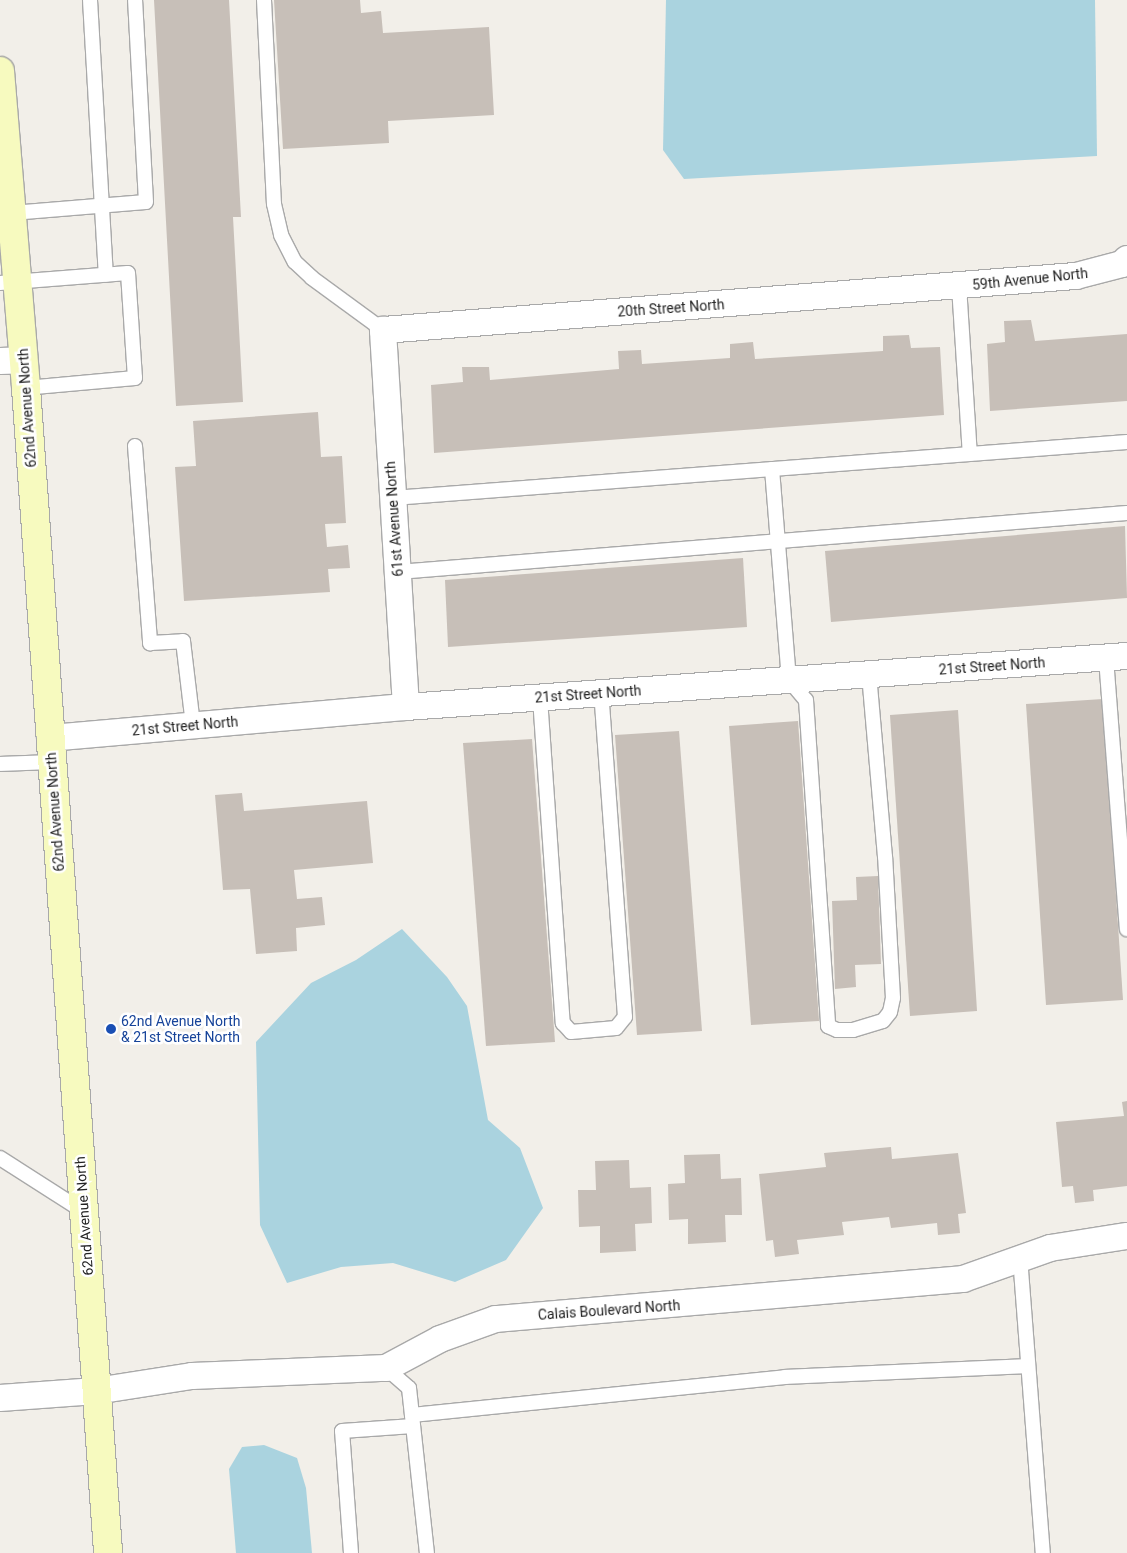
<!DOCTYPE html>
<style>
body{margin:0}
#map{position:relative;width:1127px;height:1553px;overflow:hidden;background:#f2efe9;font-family:Roboto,sans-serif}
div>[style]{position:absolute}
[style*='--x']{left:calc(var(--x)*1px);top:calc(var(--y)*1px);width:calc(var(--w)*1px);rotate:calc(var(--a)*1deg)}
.water>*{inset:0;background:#aad3df}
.building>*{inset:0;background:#c7bfb8}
.roads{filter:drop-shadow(1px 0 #a9a9a9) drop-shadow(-1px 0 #a9a9a9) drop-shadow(0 1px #a9a9a9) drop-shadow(0 -1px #a9a9a9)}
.lane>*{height:14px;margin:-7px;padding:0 7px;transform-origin:7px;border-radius:7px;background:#fff}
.street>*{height:26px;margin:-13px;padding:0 13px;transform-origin:13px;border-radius:13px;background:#fff}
.secondary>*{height:28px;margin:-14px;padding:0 14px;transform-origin:14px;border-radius:14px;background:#f7fabf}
.dots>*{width:14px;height:14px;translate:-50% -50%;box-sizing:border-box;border:2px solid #fff;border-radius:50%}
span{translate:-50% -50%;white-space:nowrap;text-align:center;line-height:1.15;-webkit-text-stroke:5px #fff;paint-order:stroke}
.street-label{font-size:14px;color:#222}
.transit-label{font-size:14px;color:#164399}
.left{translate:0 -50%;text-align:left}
</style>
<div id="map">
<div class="water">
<i style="clip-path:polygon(666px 0,1095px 0,1097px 156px,684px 179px,663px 150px)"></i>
<i style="clip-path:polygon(402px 929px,447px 977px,467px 1006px,488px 1120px,520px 1148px,543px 1208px,506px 1260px,455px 1282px,393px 1263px,341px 1267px,287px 1283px,260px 1225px,256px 1042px,311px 983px,356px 960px)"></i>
<i style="clip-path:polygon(264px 1445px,297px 1458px,306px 1488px,312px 1553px,236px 1553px,229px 1469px,242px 1447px)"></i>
</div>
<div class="building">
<i style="clip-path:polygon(154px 0,229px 0,241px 217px,233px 217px,243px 402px,176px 406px)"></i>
<i style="clip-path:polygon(274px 0,360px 0,361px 13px,381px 11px,383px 33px,489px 27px,494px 115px,388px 121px,389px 143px,283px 149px)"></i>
<i style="clip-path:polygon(1031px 320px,1035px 341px,1127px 334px,1127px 401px,990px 411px,987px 344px,1005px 342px,1004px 321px)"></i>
<i style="clip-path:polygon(909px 335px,911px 348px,940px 347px,944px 415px,434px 453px,431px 385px,463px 382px,462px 367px,489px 367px,490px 380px,619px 369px,618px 351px,641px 350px,642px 364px,730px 358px,730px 344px,753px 342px,755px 359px,883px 351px,883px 336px)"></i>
<i style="clip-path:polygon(318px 412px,321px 457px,342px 456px,346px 523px,325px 524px,327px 547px,348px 545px,350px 568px,328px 569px,330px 592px,184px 601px,175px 467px,196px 466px,193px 421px)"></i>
<i style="clip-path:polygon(1125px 526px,1127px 598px,831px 622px,825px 551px)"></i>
<i style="clip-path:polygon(743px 558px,747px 627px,448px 647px,445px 580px)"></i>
<i style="clip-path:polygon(1103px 699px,1123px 1000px,1046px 1005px,1026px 704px)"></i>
<i style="clip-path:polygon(958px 710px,977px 1011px,910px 1016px,890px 715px)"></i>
<i style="clip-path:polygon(798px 721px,819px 1021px,751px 1025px,729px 726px)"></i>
<i style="clip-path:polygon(679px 731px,702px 1031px,637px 1035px,615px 735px)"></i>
<i style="clip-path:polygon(532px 739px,555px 1042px,486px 1046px,463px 743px)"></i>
<i style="clip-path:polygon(242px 793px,244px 811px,367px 801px,373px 863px,294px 870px,297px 899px,322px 897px,325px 925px,296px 928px,297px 951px,256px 954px,250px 889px,223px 890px,215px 795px)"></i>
<i style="clip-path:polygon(878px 876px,881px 964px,855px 965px,856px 987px,835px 989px,832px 901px,857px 900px,856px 877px)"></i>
<i style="clip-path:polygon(1127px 1101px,1127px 1186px,1093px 1190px,1094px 1201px,1075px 1203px,1073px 1186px,1062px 1187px,1056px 1122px,1124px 1116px,1122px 1102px)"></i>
<i style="clip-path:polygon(891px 1147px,892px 1159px,958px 1153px,966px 1213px,958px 1214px,960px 1233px,938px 1235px,937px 1223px,891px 1228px,889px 1217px,842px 1222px,844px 1235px,797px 1240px,799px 1254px,775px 1257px,773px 1240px,766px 1241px,759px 1174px,826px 1167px,824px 1153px)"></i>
<i style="clip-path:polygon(720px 1154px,721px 1179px,741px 1178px,742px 1215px,725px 1215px,726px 1242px,688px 1244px,688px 1219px,669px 1220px,668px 1184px,685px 1183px,684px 1155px)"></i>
<i style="clip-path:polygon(629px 1160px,630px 1188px,651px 1187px,652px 1223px,635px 1224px,636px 1251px,600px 1253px,600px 1226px,579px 1227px,578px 1190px,596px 1190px,595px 1161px)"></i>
</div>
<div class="roads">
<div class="lane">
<i style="--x:90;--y:0;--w:275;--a:86.7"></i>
<i style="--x:264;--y:0;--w:204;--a:87.2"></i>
<i style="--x:274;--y:204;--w:32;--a:77"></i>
<i style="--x:281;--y:235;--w:30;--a:63"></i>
<i style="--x:295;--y:262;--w:23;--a:43"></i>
<i style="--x:312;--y:278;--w:88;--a:36.2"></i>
<i style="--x:12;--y:213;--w:134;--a:-4.7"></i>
<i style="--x:146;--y:202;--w:202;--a:-93.1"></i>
<i style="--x:0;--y:283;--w:128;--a:-4.5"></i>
<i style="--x:128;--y:273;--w:105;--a:86.2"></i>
<i style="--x:135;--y:378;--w:109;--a:174.8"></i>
<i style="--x:959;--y:286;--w:168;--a:86.3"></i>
<i style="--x:135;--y:446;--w:198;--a:85.6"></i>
<i style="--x:150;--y:643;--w:33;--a:-3"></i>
<i style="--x:183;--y:641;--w:85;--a:83.2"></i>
<i style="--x:772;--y:469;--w:212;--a:85.4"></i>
<i style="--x:789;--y:680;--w:26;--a:50"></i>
<i style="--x:806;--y:700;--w:327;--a:86.1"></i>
<i style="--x:828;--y:1026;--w:10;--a:24"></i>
<i style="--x:837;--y:1030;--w:16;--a:0"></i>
<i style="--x:853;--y:1030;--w:31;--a:-17"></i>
<i style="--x:883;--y:1021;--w:11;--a:-52"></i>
<i style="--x:890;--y:1012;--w:14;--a:-78"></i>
<i style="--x:893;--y:998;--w:141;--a:-93.2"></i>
<i style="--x:885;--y:857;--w:184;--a:-95"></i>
<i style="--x:393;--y:498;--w:736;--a:-4.36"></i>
<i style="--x:398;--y:572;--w:731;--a:-4.63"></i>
<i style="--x:1106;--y:658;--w:272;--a:85.6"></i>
<i style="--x:540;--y:698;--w:326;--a:86"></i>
<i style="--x:563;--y:1023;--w:12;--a:48"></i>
<i style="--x:571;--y:1032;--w:45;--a:-5.1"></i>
<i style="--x:616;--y:1028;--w:14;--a:-51"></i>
<i style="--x:625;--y:1017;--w:325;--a:-94.2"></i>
<i style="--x:0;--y:764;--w:52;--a:-2.2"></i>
<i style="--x:0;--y:1158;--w:98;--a:32.6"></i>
<i style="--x:1020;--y:1257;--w:297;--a:85.6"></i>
<i style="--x:386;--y:1368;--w:30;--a:41"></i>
<i style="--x:409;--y:1388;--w:166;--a:83.8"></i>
<i style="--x:412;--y:1415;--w:375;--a:-5.8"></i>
<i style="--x:785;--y:1377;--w:243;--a:-2.6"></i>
<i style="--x:351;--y:1553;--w:122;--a:-94.2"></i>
<i style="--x:342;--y:1431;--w:71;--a:-4"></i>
</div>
<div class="street">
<i style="--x:0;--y:361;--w:23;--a:-2"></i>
<i style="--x:406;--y:707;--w:378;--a:-93.5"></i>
<i style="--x:383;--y:330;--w:695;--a:-4.46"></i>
<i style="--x:1076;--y:276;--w:48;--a:-14.6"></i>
<i style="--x:1122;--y:264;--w:7;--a:-45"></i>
<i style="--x:50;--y:738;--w:357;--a:-5"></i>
<i style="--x:406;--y:707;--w:723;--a:-4.05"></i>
<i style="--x:0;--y:1398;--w:96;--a:-4.2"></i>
<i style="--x:96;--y:1391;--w:97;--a:-8.9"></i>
<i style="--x:192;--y:1376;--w:194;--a:-2.4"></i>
<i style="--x:386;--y:1368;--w:61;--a:-28.2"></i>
<i style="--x:440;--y:1339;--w:59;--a:-19.7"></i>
<i style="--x:496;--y:1319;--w:469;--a:-4.9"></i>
<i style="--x:963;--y:1279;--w:92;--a:-19.6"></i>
<i style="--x:1050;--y:1248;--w:78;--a:-8.9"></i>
</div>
<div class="secondary">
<i style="--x:0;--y:71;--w:318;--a:85.3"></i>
<i style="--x:26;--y:388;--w:1168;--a:85.97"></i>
</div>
</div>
<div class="dots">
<i style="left:111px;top:1029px;background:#1a4fb4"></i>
</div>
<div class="street-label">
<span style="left:1030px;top:279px;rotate:-6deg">59th Avenue North</span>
<span style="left:671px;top:308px;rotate:-4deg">20th Street North</span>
<span style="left:27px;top:408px;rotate:-94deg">62nd Avenue North</span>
<span style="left:394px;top:519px;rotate:-94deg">61st Avenue North</span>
<span style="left:992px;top:666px;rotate:-4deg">21st Street North</span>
<span style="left:588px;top:694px;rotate:-4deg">21st Street North</span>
<span style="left:185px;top:726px;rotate:-5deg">21st Street North</span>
<span style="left:55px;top:812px;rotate:-94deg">62nd Avenue North</span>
<span style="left:84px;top:1216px;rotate:-94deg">62nd Avenue North</span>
<span style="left:609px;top:1310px;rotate:-4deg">Calais Boulevard North</span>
</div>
<div class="transit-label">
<span class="left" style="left:121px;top:1029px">62nd Avenue North<br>&amp; 21st Street North</span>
</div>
</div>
